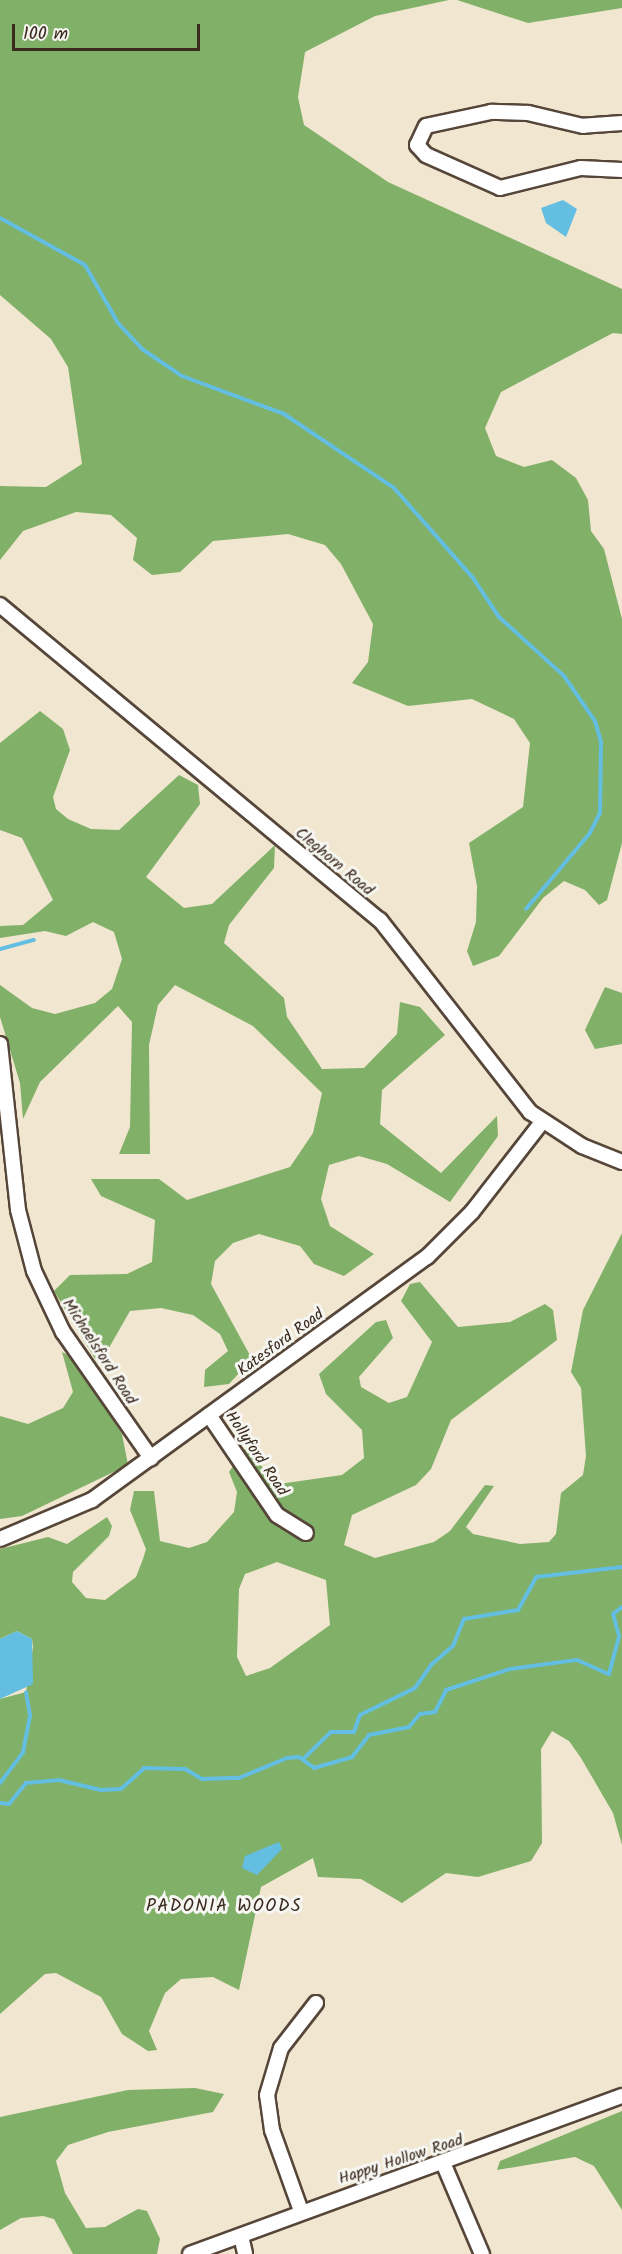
<!DOCTYPE html>
<style>
body{margin:0}
#map{position:relative;width:622px;height:2254px;overflow:hidden;background:#f1e6d0;font-family:Kalam,sans-serif}
div>[style]{position:absolute}
[style*='--x']{left:calc(var(--x)*1px);top:calc(var(--y)*1px);width:calc(var(--w)*1px);rotate:calc(var(--a)*1deg)}
.forest>*{inset:0;background:#81b068}
.water>*{inset:0;background:#63bee1}
.stream>*{height:4px;margin:-2px;padding:0 2px;transform-origin:2px;border-radius:2px;background:#63bee1}
.roads{filter:drop-shadow(2px 0 #564639) drop-shadow(-2px 0 #564639) drop-shadow(0 2px #564639) drop-shadow(0 -2px #564639)}
.minor>*{height:14px;margin:-7px;padding:0 7px;transform-origin:7px;border-radius:7px;background:#fff}
span{translate:-50% -50%;white-space:nowrap;text-align:center;line-height:1.15;-webkit-text-stroke:6px #f6f6f2;paint-order:stroke}
.street-label{font-size:16px;color:#3b2a1e}
.neighbourhood-label{font-size:18px;color:#3b2a1e;letter-spacing:1.5px}
.scale{position:absolute;left:12px;top:24px;width:188px;height:27px;box-sizing:border-box;border:3px solid #3b2a1e;border-top:0;padding-left:8px;font-size:18px;line-height:21px;white-space:nowrap;color:#3b2a1e;-webkit-text-stroke:4px #f6f6f2;paint-order:stroke}
</style>
<div id="map">
<div class="forest">
<i style="clip-path:polygon(0 0,449px 0,375px 16px,305px 52px,298px 97px,304px 125px,388px 182px,622px 289px,622px 334px,613px 333px,501px 392px,485px 428px,496px 456px,524px 467px,552px 460px,576px 478px,588px 500px,591px 531px,604px 549px,622px 619px,622px 843px,607px 900px,599px 905px,585px 890px,564px 881px,543px 898px,499px 956px,473px 966px,467px 951px,476px 922px,477px 886px,469px 843px,523px 807px,530px 743px,514px 719px,472px 699px,408px 706px,352px 683px,368px 662px,373px 624px,341px 564px,325px 545px,288px 534px,213px 541px,180px 572px,152px 575px,133px 560px,137px 538px,111px 515px,76px 512px,23px 531px,0 560px,0 486px,46px 487px,82px 464px,68px 367px,51px 339px,0 295px)"></i>
<i style="clip-path:polygon(457px 0,622px 0,622px 8px,528px 23px)"></i>
<i style="clip-path:polygon(40px 711px,63px 729px,70px 750px,53px 797px,56px 809px,68px 819px,91px 829px,119px 830px,179px 775px,198px 785px,200px 804px,146px 877px,184px 908px,212px 904px,275px 845px,274px 868px,229px 925px,224px 943px,284px 998px,287px 1017px,322px 1069px,364px 1068px,397px 1034px,400px 1002px,420px 1007px,445px 1035px,382px 1090px,380px 1124px,441px 1173px,497px 1116px,498px 1136px,450px 1202px,387px 1164px,359px 1156px,329px 1165px,321px 1199px,330px 1226px,374px 1254px,344px 1276px,314px 1264px,300px 1246px,259px 1234px,233px 1243px,215px 1261px,211px 1284px,252px 1359px,229px 1384px,204px 1387px,205px 1370px,228px 1351px,220px 1334px,193px 1315px,161px 1308px,130px 1311px,106px 1353px,95px 1359px,54px 1291px,70px 1275px,127px 1274px,152px 1262px,155px 1220px,101px 1196px,91px 1179px,159px 1179px,187px 1200px,290px 1167px,313px 1133px,322px 1093px,253px 1026px,175px 985px,158px 1005px,149px 1045px,150px 1154px,119px 1154px,130px 1127px,132px 1022px,118px 1006px,40px 1082px,23px 1119px,20px 1083px,0 1017px,0 985px,32px 1008px,55px 1014px,95px 1003px,112px 989px,122px 959px,114px 932px,93px 922px,66px 936px,45px 931px,0 938px,0 926px,23px 925px,53px 900px,22px 838px,0 830px,0 743px)"></i>
<i style="clip-path:polygon(605px 987px,622px 993px,622px 1044px,595px 1049px,585px 1030px)"></i>
<i style="clip-path:polygon(evenodd,622px 1233px,622px 1845px,613px 1813px,581px 1758px,569px 1741px,552px 1731px,541px 1749px,542px 1843px,531px 1861px,478px 1877px,446px 1873px,402px 1903px,361px 1879px,318px 1877px,313px 1858px,261px 1887px,239px 1990px,213px 1977px,181px 1979px,165px 1993px,149px 2031px,157px 2050px,148px 2051px,122px 2034px,101px 1997px,56px 1973px,45px 1974px,0 2014px,0 1699px,26px 1692px,33px 1647px,32px 1639px,17px 1631px,0 1639px,0 1549px,48px 1537px,67px 1544px,107px 1517px,112px 1526px,109px 1536px,73px 1572px,72px 1582px,86px 1598px,105px 1600px,136px 1577px,143px 1559px,146px 1549px,130px 1510px,134px 1491px,154px 1491px,160px 1541px,189px 1548px,207px 1542px,234px 1512px,237px 1492px,229px 1472px,245px 1449px,279px 1484px,342px 1475px,364px 1458px,362px 1430px,326px 1394px,319px 1374px,376px 1322px,386px 1320px,393px 1338px,359px 1377px,361px 1387px,389px 1403px,407px 1397px,432px 1342px,401px 1301px,410px 1284px,420px 1282px,458px 1327px,510px 1322px,545px 1304px,553px 1310px,557px 1340px,451px 1420px,431px 1469px,416px 1485px,352px 1515px,344px 1545px,375px 1558px,434px 1542px,450px 1531px,485px 1485px,494px 1486px,466px 1527px,473px 1534px,520px 1544px,549px 1542px,556px 1534px,561px 1493px,583px 1475px,586px 1456px,581px 1388px,571px 1372px,583px 1310px,622px 1233px,277px 1562px,326px 1580px,330px 1625px,270px 1668px,246px 1676px,237px 1657px,239px 1589px,245px 1574px,277px 1562px)"></i>
<i style="clip-path:polygon(62px 1352px,72px 1357px,122px 1434px,128px 1465px,22px 1516px,0 1519px,0 1416px,28px 1424px,63px 1408px,73px 1392px)"></i>
<i style="clip-path:polygon(195px 2088px,224px 2094px,213px 2112px,108px 2132px,68px 2145px,56px 2161px,65px 2193px,86px 2228px,105px 2227px,138px 2209px,147px 2211px,160px 2239px,157px 2254px,73px 2254px,54px 2219px,43px 2216px,21px 2218px,0 2230px,0 2117px,128px 2090px)"></i>
<i style="clip-path:polygon(622px 2111px,622px 2210px,594px 2166px,575px 2157px,497px 2170px,500px 2161px)"></i>
</div>
<div class="water">
<i style="clip-path:polygon(563px 200px,577px 209px,566px 237px,546px 223px,541px 208px)"></i>
<i style="clip-path:polygon(17px 1631px,32px 1639px,33px 1684px,0 1699px,0 1639px)"></i>
<i style="clip-path:polygon(279px 1842px,282px 1849px,257px 1875px,242px 1868px,245px 1856px)"></i>
</div>
<div class="stream">
<i style="--x:0;--y:218;--w:97;--a:28.9"></i>
<i style="--x:85;--y:265;--w:67;--a:60.4"></i>
<i style="--x:118;--y:323;--w:35;--a:47"></i>
<i style="--x:142;--y:349;--w:48;--a:34"></i>
<i style="--x:182;--y:376;--w:109;--a:20.4"></i>
<i style="--x:284;--y:414;--w:133;--a:33.9"></i>
<i style="--x:394;--y:488;--w:120;--a:48.7"></i>
<i style="--x:473;--y:578;--w:47;--a:56.3"></i>
<i style="--x:499;--y:617;--w:88;--a:42.2"></i>
<i style="--x:564;--y:676;--w:55;--a:55.4"></i>
<i style="--x:595;--y:721;--w:22;--a:74"></i>
<i style="--x:601;--y:742;--w:71;--a:90.8"></i>
<i style="--x:600;--y:813;--w:22;--a:117"></i>
<i style="--x:590;--y:833;--w:99;--a:130.1"></i>
<i style="--x:0;--y:949;--w:35;--a:-15"></i>
<i style="--x:303;--y:1759;--w:39;--a:-44"></i>
<i style="--x:331;--y:1732;--w:23;--a:0"></i>
<i style="--x:354;--y:1732;--w:18;--a:-71"></i>
<i style="--x:360;--y:1715;--w:61;--a:-26.1"></i>
<i style="--x:415;--y:1688;--w:28;--a:-55"></i>
<i style="--x:431;--y:1665;--w:29;--a:-41"></i>
<i style="--x:453;--y:1646;--w:29;--a:-68"></i>
<i style="--x:464;--y:1619;--w:55;--a:-9.5"></i>
<i style="--x:518;--y:1610;--w:38;--a:-61"></i>
<i style="--x:536;--y:1577;--w:87;--a:-6.6"></i>
<i style="--x:0;--y:1783;--w:39;--a:-53"></i>
<i style="--x:23;--y:1752;--w:38;--a:-79"></i>
<i style="--x:30;--y:1715;--w:23;--a:-100"></i>
<i style="--x:0;--y:1803;--w:9;--a:6"></i>
<i style="--x:9;--y:1804;--w:27;--a:-51"></i>
<i style="--x:26;--y:1783;--w:33;--a:-5"></i>
<i style="--x:59;--y:1780;--w:43;--a:13.4"></i>
<i style="--x:101;--y:1790;--w:20;--a:-3"></i>
<i style="--x:121;--y:1789;--w:31;--a:-42"></i>
<i style="--x:144;--y:1768;--w:41;--a:1.4"></i>
<i style="--x:185;--y:1769;--w:20;--a:30"></i>
<i style="--x:202;--y:1779;--w:37;--a:-2"></i>
<i style="--x:239;--y:1778;--w:52;--a:-22.6"></i>
<i style="--x:287;--y:1758;--w:12;--a:-5"></i>
<i style="--x:299;--y:1757;--w:19;--a:36"></i>
<i style="--x:314;--y:1768;--w:40;--a:-16"></i>
<i style="--x:352;--y:1757;--w:28;--a:-52"></i>
<i style="--x:369;--y:1735;--w:41;--a:-11.3"></i>
<i style="--x:409;--y:1727;--w:17;--a:-50"></i>
<i style="--x:420;--y:1714;--w:15;--a:-8"></i>
<i style="--x:435;--y:1712;--w:25;--a:-63"></i>
<i style="--x:446;--y:1690;--w:67;--a:-18.2"></i>
<i style="--x:510;--y:1669;--w:68;--a:-7.7"></i>
<i style="--x:577;--y:1660;--w:35;--a:24"></i>
<i style="--x:609;--y:1674;--w:39;--a:-75"></i>
<i style="--x:619;--y:1636;--w:23;--a:-105"></i>
<i style="--x:613;--y:1614;--w:11;--a:-38"></i>
</div>
<div class="roads">
<div class="minor">
<i style="--x:622;--y:123;--w:39;--a:176"></i>
<i style="--x:583;--y:126;--w:57;--a:-166.7"></i>
<i style="--x:528;--y:113;--w:37;--a:-178"></i>
<i style="--x:491;--y:112;--w:66;--a:167.8"></i>
<i style="--x:426;--y:126;--w:21;--a:115"></i>
<i style="--x:417;--y:145;--w:13;--a:48"></i>
<i style="--x:426;--y:155;--w:81;--a:24"></i>
<i style="--x:500;--y:188;--w:83;--a:-13.9"></i>
<i style="--x:581;--y:168;--w:41;--a:2.8"></i>
<i style="--x:0;--y:605;--w:494;--a:39.7"></i>
<i style="--x:380;--y:920;--w:244;--a:52"></i>
<i style="--x:530;--y:1112;--w:62;--a:33.2"></i>
<i style="--x:582;--y:1146;--w:43;--a:21.8"></i>
<i style="--x:0;--y:1044;--w:167;--a:83.8"></i>
<i style="--x:18;--y:1210;--w:63;--a:75.3"></i>
<i style="--x:34;--y:1271;--w:68;--a:64.6"></i>
<i style="--x:63;--y:1332;--w:154;--a:55.1"></i>
<i style="--x:209;--y:1415;--w:121;--a:55.8"></i>
<i style="--x:277;--y:1515;--w:34;--a:32"></i>
<i style="--x:0;--y:1539;--w:100;--a:-23"></i>
<i style="--x:92;--y:1500;--w:414;--a:-36"></i>
<i style="--x:427;--y:1257;--w:64;--a:-45"></i>
<i style="--x:472;--y:1212;--w:114;--a:-52.1"></i>
<i style="--x:444;--y:2165;--w:97;--a:66.9"></i>
<i style="--x:301;--y:2211;--w:86;--a:-109.7"></i>
<i style="--x:272;--y:2130;--w:35;--a:-98"></i>
<i style="--x:267;--y:2095;--w:49;--a:-73.4"></i>
<i style="--x:281;--y:2048;--w:57;--a:-52.1"></i>
<i style="--x:241;--y:2236;--w:18;--a:77"></i>
<i style="--x:190;--y:2254;--w:460;--a:-20.1"></i>
</div>
</div>
<div class="street-label">
<span style="left:334px;top:862px;rotate:40deg">Cleghorn Road</span>
<span style="left:281px;top:1343px;rotate:-36deg">Katesford Road</span>
<span style="left:99px;top:1352px;rotate:57deg">Michaelsford Road</span>
<span style="left:256px;top:1454px;rotate:56deg">Hollyford Road</span>
<span style="left:401px;top:2160px;rotate:-18deg">Happy Hollow Road</span>
</div>
<div class="neighbourhood-label">
<span style="left:224px;top:1907px">PADONIA WOODS</span>
</div>
<div class="scale">100 m</div>
</div>
